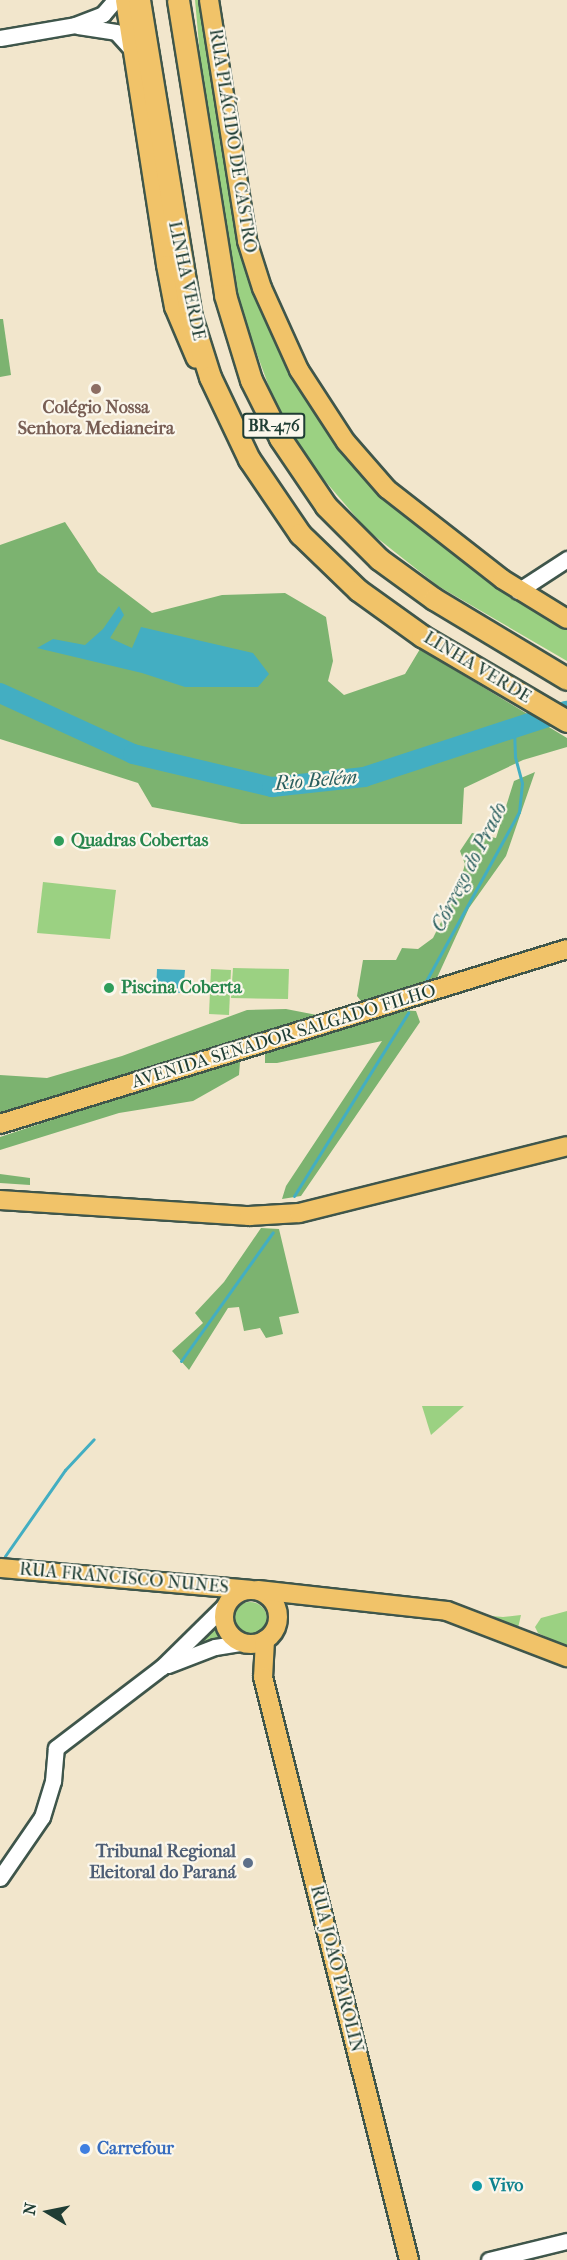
<!DOCTYPE html>
<meta charset="utf-8">
<style>
body{margin:0}
#map{position:relative;width:567px;height:2260px;overflow:hidden;background:#f2e6cc;font-family:"IM FELL French Canon",serif}
div>[style]{position:absolute}
[style*='--x']{left:calc(var(--x)*1px);top:calc(var(--y)*1px);width:calc(var(--w)*1px);rotate:calc(var(--a)*1deg)}
.green>*{inset:0;background:#9bd182}
.round{border-radius:50%}
.forest>*{inset:0;background:#7cb370}
.water>*{inset:0;background:#43aec2}
.stream>*{height:3px;margin:-1.5px;padding:0 1.5px;transform-origin:1.5px;border-radius:1.5px;background:#43aec2}
.river>*{height:20px;margin:-10px;padding:0 10px;transform-origin:10px;border-radius:10px;background:#43aec2}
.roads{filter:drop-shadow(2px 0 #3f564b) drop-shadow(-2px 0 #3f564b) drop-shadow(0 2px #3f564b) drop-shadow(0 -2px #3f564b)}
.minor>*{height:15px;margin:-7.5px;padding:0 7.5px;transform-origin:7.5px;border-radius:7.5px;background:#fff}
.major>*{height:18px;margin:-9px;padding:0 9px;transform-origin:9px;border-radius:9px;background:#f1c369}
.major>.ring{margin:-9px;padding:0;box-sizing:content-box;background:none;border:18px solid #f1c369;border-radius:50%}
.highway>*{height:21px;margin:-10.5px;padding:0 10.5px;transform-origin:10.5px;border-radius:10.5px;background:#f1c369}
.dots>*{width:16px;height:16px;translate:-50% -50%;box-sizing:border-box;border:3px solid #fbf7ec;border-radius:50%}
span{translate:-50% -50%;white-space:nowrap;text-align:center;line-height:1.15;-webkit-text-stroke:4.5px #fbf7ec;paint-order:stroke}
.shield-label span{padding:2px 4px;background:#fbf7ec;border:2px solid;border-radius:4px;-webkit-text-stroke-width:0}
.shield-label{font-size:16px;color:#1f3d34;font-weight:700}
.street-label{font-size:18px;color:#1f3d34}
.education-label{font-size:18px;color:#785e54;font-weight:700}
.leisure-label{font-size:18px;color:#27864d;font-weight:700}
.left{translate:0 -50%;text-align:left}
.service-label{font-size:18px;color:#4e5e75;font-weight:700}
.right{translate:-100% -50%;text-align:right}
.shop-label{font-size:18px;color:#366cbe;font-weight:700}
.culture-label{font-size:18px;color:#0d838f;font-weight:700}
.water-label{font-size:20px;color:#2a5f5f;font-style:italic}
.north{position:absolute;left:18px;top:2182px;width:60px;height:60px;-webkit-text-stroke:4px #fbf7ec;paint-order:stroke;rotate:280deg;font-size:16px;font-weight:700;line-height:24px;text-align:center;color:#1f3d34}
.north::after{content:'';display:block;margin:auto;width:21px;height:27px;background:#1f3d34;clip-path:polygon(50% 0,100% 100%,50% 72%,0 100%)}
</style>
<div id="map">
<div class="green">
<i style="clip-path:polygon(195px 0,204px 0,230px 194px,246px 266px,260px 306px,297px 382px,349px 459px,370px 483px,486px 577px,567px 626px,567px 661px,438px 586px,367px 530px,314px 468px,276px 406px,241px 310px,202px 78px)"></i>
<i style="clip-path:polygon(43px 882px,116px 890px,110px 939px,37px 933px)"></i>
<i style="clip-path:polygon(233px 968px,289px 969px,288px 999px,231px 998px)"></i>
<i style="clip-path:polygon(211px 969px,231px 970px,229px 1015px,209px 1014px)"></i>
<i style="clip-path:polygon(422px 1406px,464px 1406px,431px 1435px)"></i>
<i class="round" style="left:233px;top:1602px;width:34px;height:34px"></i>
<i style="clip-path:polygon(567px 1611px,567px 1647px,538px 1633px,535px 1627px,541px 1618px)"></i>
<i style="clip-path:polygon(521px 1615px,518px 1628px,491px 1616px,503px 1617px)"></i>
<i style="clip-path:polygon(220px 1621px,227px 1640px,181px 1655px)"></i>
</div>
<div class="forest">
<i style="clip-path:polygon(0 319px,3px 319px,11px 375px,0 377px)"></i>
<i style="clip-path:polygon(65px 522px,98px 572px,152px 613px,222px 595px,285px 593px,326px 617px,333px 661px,328px 681px,344px 695px,405px 674px,420px 649px,567px 738px,567px 747px,523px 760px,464px 788px,462px 824px,241px 824px,152px 807px,138px 783px,0 739px,0 545px)"></i>
<i style="clip-path:polygon(535px 772px,506px 856px,469px 908px,436px 980px,361px 1001px,357px 996px,363px 960px,396px 960px,402px 948px,418px 949px,433px 938px,459px 886px,465px 864px,460px 851px,472px 833px,496px 838px,514px 781px)"></i>
<i style="clip-path:polygon(286px 1009px,322px 1016px,0 1115px,0 1075px,47px 1078px,122px 1056px,247px 1010px)"></i>
<i style="clip-path:polygon(397px 1010px,416px 1011px,420px 1022px,301px 1196px,282px 1199px,286px 1186px,382px 1041px,277px 1063px,265px 1063px,265px 1050px)"></i>
<i style="clip-path:polygon(229px 1061px,240px 1062px,239px 1075px,193px 1101px,119px 1113px,0 1150px,0 1137px)"></i>
<i style="clip-path:polygon(0 1174px,30px 1178px,30px 1185px,0 1183px)"></i>
<i style="clip-path:polygon(261px 1228px,279px 1229px,299px 1313px,279px 1317px,283px 1334px,266px 1338px,260px 1328px,244px 1331px,239px 1307px,228px 1308px,189px 1370px,172px 1351px,203px 1323px,195px 1313px,224px 1282px)"></i>
</div>
<div class="water">
<i style="clip-path:polygon(119px 606px,124px 615px,110px 638px,132px 648px,141px 627px,253px 653px,269px 674px,258px 687px,185px 687px,142px 673px,37px 648px,53px 639px,85px 645px,103px 629px)"></i>
<i style="clip-path:polygon(157px 969px,185px 970px,183px 993px,156px 992px)"></i>
</div>
<div class="stream">
<i style="--x:426;--y:981;--w:193;--a:-61.2"></i>
<i style="--x:519;--y:812;--w:29;--a:-84"></i>
<i style="--x:522;--y:783;--w:27;--a:-105"></i>
<i style="--x:515;--y:757;--w:30;--a:-92"></i>
<i style="--x:294;--y:1196;--w:216;--a:-58.1"></i>
<i style="--x:181;--y:1361;--w:158;--a:-54.5"></i>
<i style="--x:5;--y:1556;--w:105;--a:-55.1"></i>
<i style="--x:65;--y:1470;--w:42;--a:-46.9"></i>
</div>
<div class="river">
<i style="--x:0;--y:693;--w:146;--a:24.6"></i>
<i style="--x:133;--y:754;--w:143;--a:13.4"></i>
<i style="--x:272;--y:787;--w:93;--a:-6.2"></i>
<i style="--x:364;--y:777;--w:213;--a:-18.1"></i>
</div>
<div class="roads">
<div class="minor">
<i style="--x:78;--y:26;--w:38;--a:9"></i>
<i style="--x:116;--y:32;--w:24;--a:48"></i>
<i style="--x:0;--y:38;--w:76;--a:-9.8"></i>
<i style="--x:75;--y:25;--w:30;--a:-21"></i>
<i style="--x:103;--y:14;--w:18;--a:-49"></i>
<i style="--x:518;--y:591;--w:59;--a:-33.1"></i>
<i style="--x:168;--y:1665;--w:50;--a:-21"></i>
<i style="--x:215;--y:1647;--w:25;--a:-9"></i>
<i style="--x:0;--y:1878;--w:74;--a:-55.5"></i>
<i style="--x:42;--y:1817;--w:38;--a:-73"></i>
<i style="--x:53;--y:1781;--w:33;--a:-85"></i>
<i style="--x:56;--y:1748;--w:133;--a:-37.4"></i>
<i style="--x:162;--y:1667;--w:90;--a:-44.5"></i>
<i style="--x:489;--y:2260;--w:80;--a:-13.7"></i>
</div>
<div class="major">
<i style="--x:125;--y:0;--w:268;--a:81.2"></i>
<i style="--x:166;--y:265;--w:43;--a:79.2"></i>
<i style="--x:174;--y:307;--w:56;--a:67.1"></i>
<i style="--x:209;--y:0;--w:244;--a:81"></i>
<i style="--x:247;--y:241;--w:49;--a:72.3"></i>
<i style="--x:262;--y:288;--w:90;--a:65.7"></i>
<i style="--x:299;--y:370;--w:86;--a:56.9"></i>
<i style="--x:346;--y:442;--w:62;--a:48.9"></i>
<i style="--x:387;--y:489;--w:146;--a:38"></i>
<i style="--x:502;--y:579;--w:76;--a:31.6"></i>
<i style="--x:0;--y:1124;--w:593;--a:-17.15"></i>
<i style="--x:0;--y:1200;--w:250;--a:3.7"></i>
<i style="--x:249;--y:1216;--w:50;--a:-3.4"></i>
<i style="--x:299;--y:1213;--w:276;--a:-14"></i>
<i style="--x:0;--y:1568;--w:250;--a:5"></i>
<i class="ring" style="left:224px;top:1590px;width:36px;height:36px"></i>
<i style="--x:258;--y:1590;--w:190;--a:6.3"></i>
<i style="--x:447;--y:1611;--w:129;--a:21"></i>
<i style="--x:265;--y:1640;--w:37;--a:93"></i>
<i style="--x:263;--y:1677;--w:601;--a:75.94"></i>
</div>
<div class="highway">
<i style="--x:139;--y:0;--w:321;--a:80.7"></i>
<i style="--x:191;--y:317;--w:63;--a:72.4"></i>
<i style="--x:210;--y:377;--w:91;--a:64.6"></i>
<i style="--x:249;--y:459;--w:91;--a:55.8"></i>
<i style="--x:300;--y:534;--w:81;--a:44"></i>
<i style="--x:358;--y:590;--w:79;--a:35.7"></i>
<i style="--x:422;--y:636;--w:168;--a:30.4"></i>
<i style="--x:178;--y:0;--w:299;--a:80.9"></i>
<i style="--x:225;--y:295;--w:89;--a:73"></i>
<i style="--x:251;--y:380;--w:65;--a:63.4"></i>
<i style="--x:280;--y:438;--w:82;--a:55.9"></i>
<i style="--x:326;--y:506;--w:75;--a:45"></i>
<i style="--x:379;--y:559;--w:68;--a:36"></i>
<i style="--x:434;--y:599;--w:155;--a:31"></i>
</div>
</div>
<div class="dots">
<i style="left:96px;top:389px;background:#8d6e63"></i>
<i style="left:59px;top:841px;background:#2e9e5b"></i>
<i style="left:109px;top:988px;background:#2e9e5b"></i>
<i style="left:248px;top:1863px;background:#5c6f8a"></i>
<i style="left:85px;top:2149px;background:#3f7fe0"></i>
<i style="left:477px;top:2186px;background:#0f9aa8"></i>
</div>
<div class="shield-label">
<span style="left:274px;top:426px">BR-476</span>
</div>
<div class="street-label">
<span style="left:232px;top:141px;rotate:81deg">RUA PLÁCIDO DE CASTRO</span>
<span style="left:186px;top:281px;rotate:78deg">LINHA VERDE</span>
<span style="left:477px;top:668px;rotate:31deg">LINHA VERDE</span>
<span style="left:284px;top:1037px;rotate:-17deg">AVENIDA SENADOR SALGADO FILHO</span>
<span style="left:124px;top:1579px;rotate:5deg">RUA FRANCISCO NUNES</span>
<span style="left:336px;top:1969px;rotate:76deg">RUA JOÃO PAROLIN</span>
</div>
<div class="education-label">
<span style="left:96px;top:419px">Colégio Nossa<br>Senhora Medianeira</span>
</div>
<div class="leisure-label">
<span class="left" style="left:71px;top:841px">Quadras Cobertas</span>
<span class="left" style="left:121px;top:988px">Piscina Coberta</span>
</div>
<div class="service-label">
<span class="right" style="left:236px;top:1863px">Tribunal Regional<br>Eleitoral do Paraná</span>
</div>
<div class="shop-label">
<span class="left" style="left:97px;top:2149px">Carrefour</span>
</div>
<div class="culture-label">
<span class="left" style="left:489px;top:2186px">Vivo</span>
</div>
<div class="water-label">
<span style="left:316px;top:780px;rotate:-5deg">Rio Belém</span>
<span style="left:469px;top:867px;rotate:-63deg">Córrego do Prado</span>
</div>
<div class="north">N</div>
</div>
